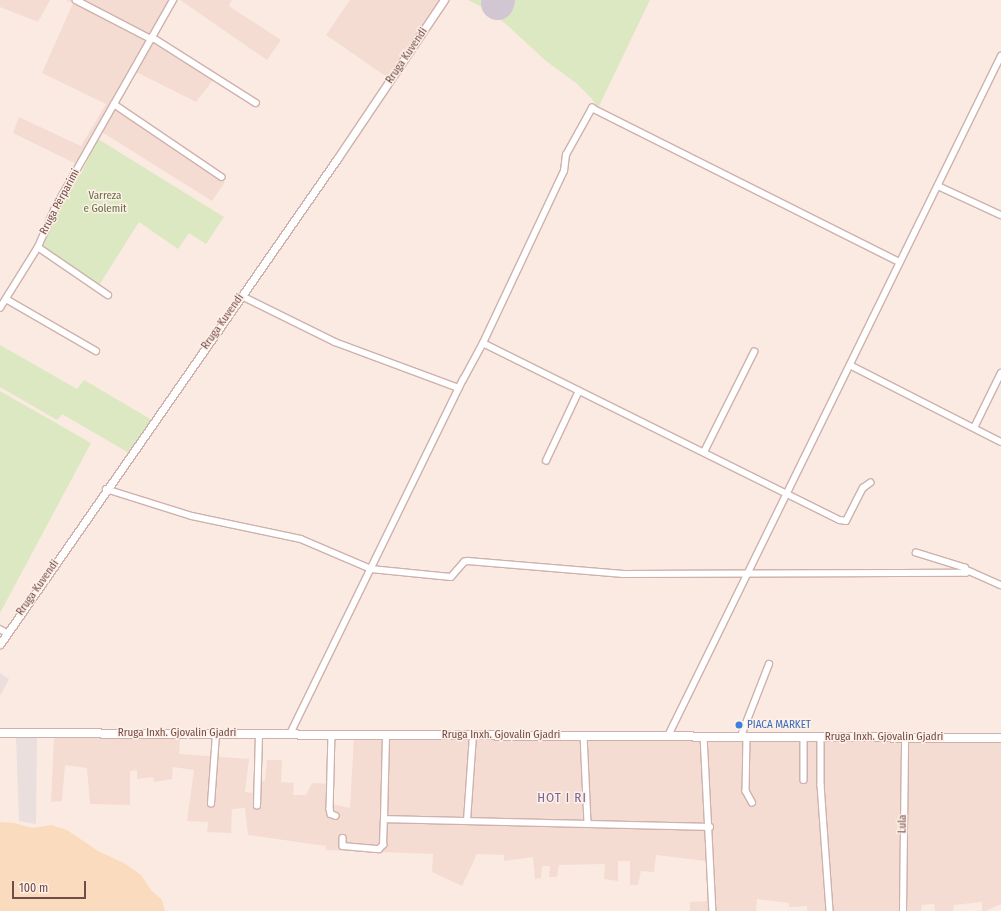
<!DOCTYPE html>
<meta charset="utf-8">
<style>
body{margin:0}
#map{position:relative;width:1001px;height:911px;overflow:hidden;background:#fbeae1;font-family:"Fira Sans Condensed",sans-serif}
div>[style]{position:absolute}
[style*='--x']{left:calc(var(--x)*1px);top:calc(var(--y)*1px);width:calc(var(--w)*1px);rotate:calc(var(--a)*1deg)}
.residential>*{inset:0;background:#f4dcd3}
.industrial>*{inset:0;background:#eadfdc}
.green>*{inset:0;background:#dce8c1}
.sand>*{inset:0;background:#fadbbd}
.runway>*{height:33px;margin:-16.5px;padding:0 16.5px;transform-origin:16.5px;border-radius:16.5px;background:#d2c6d2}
.roads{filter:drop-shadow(1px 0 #ceb1ac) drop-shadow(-1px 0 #ceb1ac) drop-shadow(0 1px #ceb1ac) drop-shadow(0 -1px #ceb1ac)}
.minor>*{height:5.5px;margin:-2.75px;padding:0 2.75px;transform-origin:2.75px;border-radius:2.75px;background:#fff}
.tertiary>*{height:7px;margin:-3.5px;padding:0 3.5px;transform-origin:3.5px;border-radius:3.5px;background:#fff}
.secondary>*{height:8px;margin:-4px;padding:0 4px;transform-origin:4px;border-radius:4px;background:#fff}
.dots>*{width:11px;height:11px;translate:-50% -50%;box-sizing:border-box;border:2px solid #feefe7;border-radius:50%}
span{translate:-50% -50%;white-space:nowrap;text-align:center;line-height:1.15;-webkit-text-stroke:3px #feefe7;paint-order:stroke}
.street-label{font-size:11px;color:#714c49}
.park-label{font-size:11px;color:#5c713f}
.shop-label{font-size:11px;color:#366cbe}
.left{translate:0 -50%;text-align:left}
.quarter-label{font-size:13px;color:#776595;letter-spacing:1px}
.scale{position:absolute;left:12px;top:881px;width:74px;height:18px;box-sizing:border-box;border:2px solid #714c49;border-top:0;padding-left:5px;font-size:12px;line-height:14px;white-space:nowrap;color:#714c49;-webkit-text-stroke:3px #feefe7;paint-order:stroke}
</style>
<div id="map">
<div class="residential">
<i style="clip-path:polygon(0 0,50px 0,38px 22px,0 7px)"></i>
<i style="clip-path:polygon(66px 0,177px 0,153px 43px,213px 80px,196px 102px,136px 72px,115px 109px,225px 182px,212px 201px,97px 129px,78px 165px,13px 133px,19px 117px,81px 146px,106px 104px,42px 73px,73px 3px)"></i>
<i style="clip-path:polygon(180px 0,232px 0,229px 6px,281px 40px,267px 60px)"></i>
<i style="clip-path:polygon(350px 0,440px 0,387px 77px,326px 35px)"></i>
<i style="clip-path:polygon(78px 736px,180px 738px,179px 754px,249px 759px,245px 792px,254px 793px,254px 780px,265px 781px,267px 760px,282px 760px,281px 782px,294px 783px,293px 795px,306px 795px,312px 783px,333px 784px,332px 804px,350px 808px,354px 737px,1001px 740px,1001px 904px,986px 911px,982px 911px,982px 902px,954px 905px,953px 911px,935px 911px,934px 904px,922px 905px,921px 911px,807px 911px,807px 906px,789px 907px,789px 903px,757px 899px,756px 911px,690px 911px,690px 902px,708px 901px,706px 861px,656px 855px,654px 872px,641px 871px,638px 885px,630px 885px,630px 861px,618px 861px,618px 881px,604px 879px,605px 864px,559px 865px,557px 877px,549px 877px,550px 866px,542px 866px,541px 878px,535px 879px,533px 857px,504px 861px,504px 855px,477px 854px,462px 886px,432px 872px,433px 854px,326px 850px,326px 846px,248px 835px,245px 808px,232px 809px,231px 833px,207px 832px,208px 822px,187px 821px,194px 770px,173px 767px,172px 779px,154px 782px,153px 777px,137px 779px,137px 770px,130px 771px,130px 805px,90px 804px,87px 768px,65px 765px,62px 801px,51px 802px,54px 738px)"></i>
</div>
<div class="industrial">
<i style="clip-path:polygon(0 673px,9px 679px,0 696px)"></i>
<i style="clip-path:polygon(16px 737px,37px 737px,36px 824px,19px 821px)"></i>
</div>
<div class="green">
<i style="clip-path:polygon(468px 0,650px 0,598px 108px,592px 99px,576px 83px,546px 61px,507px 25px,489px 11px)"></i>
<i style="clip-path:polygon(98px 139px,224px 217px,206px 244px,189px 233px,178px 249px,139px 222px,98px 287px,39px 246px,75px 178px,81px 174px)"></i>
<i style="clip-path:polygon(0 345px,77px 389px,84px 380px,152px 420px,129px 453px,62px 414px,57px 420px,0 387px)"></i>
<i style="clip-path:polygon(0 391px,91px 443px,0 613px)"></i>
</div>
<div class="sand">
<i style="clip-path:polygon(0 822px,14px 823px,32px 828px,51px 825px,67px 830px,98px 851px,124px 863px,141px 875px,151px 890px,162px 900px,165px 911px,0 911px)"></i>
</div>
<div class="runway">
<i style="--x:497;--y:3;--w:3;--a:-72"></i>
</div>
<div class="roads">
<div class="minor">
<i style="--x:76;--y:0;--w:85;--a:27.5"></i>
<i style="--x:152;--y:37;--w:123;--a:32.4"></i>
<i style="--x:114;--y:104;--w:130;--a:34.1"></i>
<i style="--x:938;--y:186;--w:69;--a:24.7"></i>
<i style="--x:38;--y:247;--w:85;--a:34.4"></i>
<i style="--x:242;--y:296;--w:104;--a:26.3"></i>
<i style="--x:335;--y:342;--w:132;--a:20.4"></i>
<i style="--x:6;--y:299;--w:104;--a:30"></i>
<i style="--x:0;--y:308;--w:72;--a:-58.1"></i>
<i style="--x:38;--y:247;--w:43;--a:-66.4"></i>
<i style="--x:55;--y:208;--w:239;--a:-60.4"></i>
<i style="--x:483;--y:343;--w:190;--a:-64.8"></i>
<i style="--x:564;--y:171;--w:16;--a:-83"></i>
<i style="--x:566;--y:155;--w:54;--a:-61"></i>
<i style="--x:592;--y:108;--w:344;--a:26.6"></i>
<i style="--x:850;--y:365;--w:169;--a:27"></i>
<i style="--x:974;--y:428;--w:61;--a:-63.9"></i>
<i style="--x:704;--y:452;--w:112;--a:-63.4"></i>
<i style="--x:546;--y:461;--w:77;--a:-64.8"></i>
<i style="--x:106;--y:489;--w:90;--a:17.4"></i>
<i style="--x:192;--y:516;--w:111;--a:11.9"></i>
<i style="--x:301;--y:539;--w:76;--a:23.2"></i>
<i style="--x:371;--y:569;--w:80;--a:5.7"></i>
<i style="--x:451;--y:577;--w:20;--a:-49"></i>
<i style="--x:464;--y:562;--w:4;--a:-14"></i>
<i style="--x:468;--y:561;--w:156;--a:4.8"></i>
<i style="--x:623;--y:574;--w:343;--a:-0.2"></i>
<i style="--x:966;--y:573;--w:5;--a:-101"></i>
<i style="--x:965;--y:568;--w:51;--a:-163"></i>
<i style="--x:967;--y:570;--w:37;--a:24"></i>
<i style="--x:0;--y:629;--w:8;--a:30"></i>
<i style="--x:290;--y:734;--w:394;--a:-64"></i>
<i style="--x:463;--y:380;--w:42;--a:-61.6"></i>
<i style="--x:483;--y:343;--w:398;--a:26.4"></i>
<i style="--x:840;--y:520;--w:6;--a:9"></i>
<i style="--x:846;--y:521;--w:37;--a:-63"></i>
<i style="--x:863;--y:488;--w:9;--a:-36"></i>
<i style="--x:332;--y:734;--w:75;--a:91.5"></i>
<i style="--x:330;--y:809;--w:5;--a:79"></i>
<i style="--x:331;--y:814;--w:5;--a:22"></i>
<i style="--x:584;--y:735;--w:88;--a:87.4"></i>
<i style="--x:668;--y:736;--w:757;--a:-63.91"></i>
<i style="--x:704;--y:736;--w:175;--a:87.1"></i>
<i style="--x:741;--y:736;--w:77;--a:-68.7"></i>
<i style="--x:747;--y:736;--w:55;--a:91"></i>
<i style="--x:746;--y:791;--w:13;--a:61"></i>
<i style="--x:804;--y:737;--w:43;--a:90"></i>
<i style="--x:821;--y:737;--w:48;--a:90"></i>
<i style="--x:821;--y:785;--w:126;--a:85.9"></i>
<i style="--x:211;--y:804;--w:70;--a:-85.9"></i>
<i style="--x:257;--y:806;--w:72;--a:-88.4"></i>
<i style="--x:384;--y:819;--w:84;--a:-88.6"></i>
<i style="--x:467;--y:821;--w:86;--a:-86"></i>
<i style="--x:343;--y:838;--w:8;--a:90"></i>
<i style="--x:343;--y:846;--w:36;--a:5"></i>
<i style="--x:379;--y:849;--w:6;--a:-45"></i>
<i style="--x:383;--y:845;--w:26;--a:-88"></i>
<i style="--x:384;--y:819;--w:326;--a:1.4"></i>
<i style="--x:903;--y:911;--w:174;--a:-89.3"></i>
</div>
<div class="tertiary">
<i style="--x:0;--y:644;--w:591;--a:-55.21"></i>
<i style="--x:337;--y:159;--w:192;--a:-56.1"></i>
</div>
<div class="secondary">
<i style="--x:0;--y:733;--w:1001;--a:0.29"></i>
</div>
</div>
<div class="dots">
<i style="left:739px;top:725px;background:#3f7fe0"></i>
</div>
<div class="street-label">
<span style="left:407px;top:56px;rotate:-56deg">Rruga Kuvendi</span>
<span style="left:60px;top:202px;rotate:-62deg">Rruga Përparimi</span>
<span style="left:223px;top:322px;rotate:-55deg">Rruga Kuvendi</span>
<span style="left:38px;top:588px;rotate:-55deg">Rruga Kuvendi</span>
<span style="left:177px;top:733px">Rruga Inxh. Gjovalin Gjadri</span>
<span style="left:501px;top:735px">Rruga Inxh. Gjovalin Gjadri</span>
<span style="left:884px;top:737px">Rruga Inxh. Gjovalin Gjadri</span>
<span style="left:903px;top:824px;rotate:-89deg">Lula</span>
</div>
<div class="park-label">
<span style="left:105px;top:203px">Varreza<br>e Golemit</span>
</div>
<div class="shop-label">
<span class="left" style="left:747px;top:725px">PIACA MARKET</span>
</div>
<div class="quarter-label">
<span style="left:562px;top:798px">HOT I RI</span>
</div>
<div class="scale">100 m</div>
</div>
